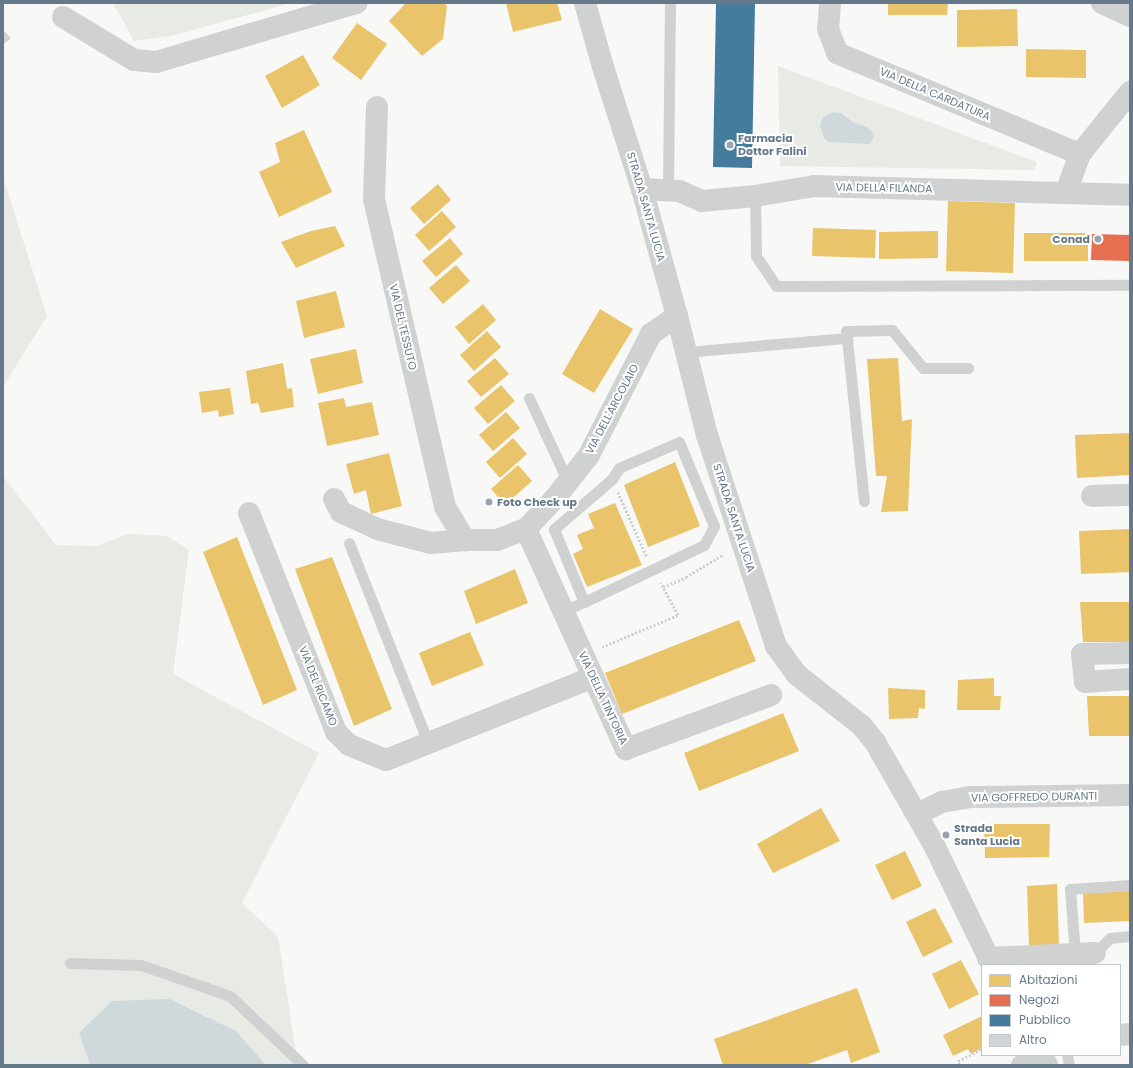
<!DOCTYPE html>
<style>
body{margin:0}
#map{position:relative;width:1133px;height:1068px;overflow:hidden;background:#f8f8f7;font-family:Poppins,sans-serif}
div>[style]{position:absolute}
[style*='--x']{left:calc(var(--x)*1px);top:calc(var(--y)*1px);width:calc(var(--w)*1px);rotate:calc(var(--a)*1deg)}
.green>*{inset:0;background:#e8ebe5}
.water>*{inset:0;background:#cfd8da}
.homes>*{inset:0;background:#e9c46a}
.shops>*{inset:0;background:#e76f51}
.public>*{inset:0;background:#457b9d}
.building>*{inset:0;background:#d1d3d4}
.path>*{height:2.5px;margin-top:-1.25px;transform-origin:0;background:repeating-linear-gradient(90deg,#cecfd0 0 2px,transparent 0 4px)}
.service>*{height:11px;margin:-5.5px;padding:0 5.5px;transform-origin:5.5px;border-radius:5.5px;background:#d0d2d2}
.minor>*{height:22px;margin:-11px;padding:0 11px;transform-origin:11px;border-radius:11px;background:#d0d2d2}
.tertiary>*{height:22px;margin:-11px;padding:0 11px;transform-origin:11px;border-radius:11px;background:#d0d2d2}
.dots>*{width:11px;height:11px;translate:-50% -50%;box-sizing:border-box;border:2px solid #fff;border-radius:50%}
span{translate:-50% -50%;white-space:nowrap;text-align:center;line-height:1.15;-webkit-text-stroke:4px #fff;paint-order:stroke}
.street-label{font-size:11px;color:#65798a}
.poi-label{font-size:11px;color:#65798a;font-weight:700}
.left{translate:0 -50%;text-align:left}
.right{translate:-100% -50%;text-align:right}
.frame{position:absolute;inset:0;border:4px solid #65798a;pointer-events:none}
.legend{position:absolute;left:981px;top:964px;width:140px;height:92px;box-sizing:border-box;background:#fff;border:1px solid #c1c9d0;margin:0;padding:5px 7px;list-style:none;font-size:12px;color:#65798a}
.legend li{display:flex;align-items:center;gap:8px;height:20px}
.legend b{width:20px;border:1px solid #c1c9d0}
</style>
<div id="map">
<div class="green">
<i style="clip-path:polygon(113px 3px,291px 3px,171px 36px,134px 41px)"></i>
<i style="clip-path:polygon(778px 66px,1037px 162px,1034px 170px,780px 166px)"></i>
<i style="clip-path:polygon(3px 177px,47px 316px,3px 387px)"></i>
<i style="clip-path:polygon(3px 476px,56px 545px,97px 546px,128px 534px,167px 536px,189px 550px,173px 674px,319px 753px,242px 903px,278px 937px,298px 1065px,266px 1065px,236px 1031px,79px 1033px,90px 1065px,3px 1065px)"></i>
</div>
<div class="water">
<i style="clip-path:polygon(833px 112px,841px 113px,854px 123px,867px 127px,872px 132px,874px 137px,869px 144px,829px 142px,824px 138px,820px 125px,823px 117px)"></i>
<i style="clip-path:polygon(169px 999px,236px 1031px,266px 1065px,90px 1065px,79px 1033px,112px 1001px)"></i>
</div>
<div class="homes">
<i style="clip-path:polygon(445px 3px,447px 6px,443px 39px,422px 56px,389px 21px,405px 4px)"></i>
<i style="clip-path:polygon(506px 3px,557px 3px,562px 20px,513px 32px)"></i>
<i style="clip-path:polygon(888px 3px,948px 3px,947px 15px,888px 15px)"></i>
<i style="clip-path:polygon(1017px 9px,1018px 46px,957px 47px,957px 10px)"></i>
<i style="clip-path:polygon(357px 23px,387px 44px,361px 80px,332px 58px)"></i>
<i style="clip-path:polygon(1026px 49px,1086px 50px,1086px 78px,1026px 77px)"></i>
<i style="clip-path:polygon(303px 55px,320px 85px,282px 108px,265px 76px)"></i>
<i style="clip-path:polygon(304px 130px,332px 192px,279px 217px,259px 172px,280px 162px,275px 143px)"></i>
<i style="clip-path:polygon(438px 184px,451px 200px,424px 224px,410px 208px)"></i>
<i style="clip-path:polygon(948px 201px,1015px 203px,1013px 273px,946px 271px)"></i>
<i style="clip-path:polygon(442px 211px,456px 227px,429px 251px,415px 235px)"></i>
<i style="clip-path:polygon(335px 226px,345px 246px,296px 268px,281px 242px,311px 231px)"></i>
<i style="clip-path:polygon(813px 228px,876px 230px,875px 258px,812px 256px)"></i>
<i style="clip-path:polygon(938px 231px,938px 258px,879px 259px,879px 232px)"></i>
<i style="clip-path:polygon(1024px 233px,1088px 233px,1088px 261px,1024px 261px)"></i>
<i style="clip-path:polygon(450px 238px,463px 254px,436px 277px,422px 261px)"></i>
<i style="clip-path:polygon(456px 265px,470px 281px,443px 304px,429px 288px)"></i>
<i style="clip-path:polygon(336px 291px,345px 327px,304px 338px,296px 301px)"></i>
<i style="clip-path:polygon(483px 304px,496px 320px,469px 344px,455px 327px)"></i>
<i style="clip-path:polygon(600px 309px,633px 329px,594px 393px,562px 374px)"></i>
<i style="clip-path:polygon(487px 331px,501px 347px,474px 371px,460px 355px)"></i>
<i style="clip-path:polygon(356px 349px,363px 383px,318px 394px,310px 359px)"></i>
<i style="clip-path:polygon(495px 358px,509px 374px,481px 397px,467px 381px)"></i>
<i style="clip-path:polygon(898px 358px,902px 421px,912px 419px,908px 511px,881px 512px,887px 476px,876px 476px,867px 359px)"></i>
<i style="clip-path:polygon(283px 363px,287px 389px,292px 388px,294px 407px,261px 413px,258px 403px,251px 404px,246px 371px)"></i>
<i style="clip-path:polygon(501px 385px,515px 401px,488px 424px,474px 408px)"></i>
<i style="clip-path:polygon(230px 388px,234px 414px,219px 417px,218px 410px,202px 413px,199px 392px)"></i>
<i style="clip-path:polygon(344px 398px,346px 407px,372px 402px,379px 435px,327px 446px,318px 403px)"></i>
<i style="clip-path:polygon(506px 412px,520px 428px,493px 451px,479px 435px)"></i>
<i style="clip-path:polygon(1130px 433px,1130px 475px,1077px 478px,1075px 435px)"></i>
<i style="clip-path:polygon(513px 438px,527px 454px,500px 478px,486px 462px)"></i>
<i style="clip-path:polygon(389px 453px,402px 506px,371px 514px,366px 490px,354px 494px,346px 464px)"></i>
<i style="clip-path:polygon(675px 462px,700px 526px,648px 547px,624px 485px)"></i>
<i style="clip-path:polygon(518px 465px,532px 481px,505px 505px,491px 489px)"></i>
<i style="clip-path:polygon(615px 503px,642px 565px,587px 587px,573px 554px,583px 549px,577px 535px,594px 528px,588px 514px)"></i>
<i style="clip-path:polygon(1130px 529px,1130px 572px,1081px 574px,1079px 531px)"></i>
<i style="clip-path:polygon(237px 537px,297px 690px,263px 705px,203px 552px)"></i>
<i style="clip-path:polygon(332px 557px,392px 709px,354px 726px,295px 569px)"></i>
<i style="clip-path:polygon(515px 569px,528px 603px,476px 624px,464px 591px)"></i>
<i style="clip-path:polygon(1080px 602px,1130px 602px,1130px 642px,1083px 642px)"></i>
<i style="clip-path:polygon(739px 620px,756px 661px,622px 714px,605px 673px)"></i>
<i style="clip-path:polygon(470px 632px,484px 665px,432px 686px,419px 653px)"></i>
<i style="clip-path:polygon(994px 678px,994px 696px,1001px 696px,1000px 710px,957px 710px,958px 680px)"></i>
<i style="clip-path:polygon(888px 688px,925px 690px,925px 709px,919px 708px,918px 718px,889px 719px)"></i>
<i style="clip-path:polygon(1087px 696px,1130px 696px,1130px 736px,1089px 736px)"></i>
<i style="clip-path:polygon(783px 713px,799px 751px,699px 791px,684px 753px)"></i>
<i style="clip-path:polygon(821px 808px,840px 841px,773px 873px,757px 844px)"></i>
<i style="clip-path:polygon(984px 824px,1050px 824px,1049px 857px,985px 858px)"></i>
<i style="clip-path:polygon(905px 851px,922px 886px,892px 900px,875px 865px)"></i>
<i style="clip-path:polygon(1057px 884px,1059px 946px,1029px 947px,1027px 886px)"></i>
<i style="clip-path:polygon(1130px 891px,1130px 921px,1084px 923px,1083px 893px)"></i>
<i style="clip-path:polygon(935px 908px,953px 942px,923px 957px,906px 922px)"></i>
<i style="clip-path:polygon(961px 960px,979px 994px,949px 1009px,932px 974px)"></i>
<i style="clip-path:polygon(857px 988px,880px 1052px,851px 1063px,847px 1050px,805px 1065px,723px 1065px,714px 1039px)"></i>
<i style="clip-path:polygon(982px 1016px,982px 1048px,971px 1054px,968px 1049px,953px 1056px,943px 1035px)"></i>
</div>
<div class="shops">
<i style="clip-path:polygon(1092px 234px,1130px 235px,1130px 261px,1091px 260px)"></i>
</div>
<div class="public">
<i style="clip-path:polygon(716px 3px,755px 3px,752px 168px,713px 167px)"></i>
</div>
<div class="building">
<i style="clip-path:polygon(3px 30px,11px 38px,3px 45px)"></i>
</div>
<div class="path">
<i style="--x:618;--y:492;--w:71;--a:66"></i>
<i style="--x:663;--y:587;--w:25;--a:-23"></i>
<i style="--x:686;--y:577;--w:44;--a:-31.2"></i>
<i style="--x:602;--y:647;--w:82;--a:-22.8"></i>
<i style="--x:678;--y:615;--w:37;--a:-119"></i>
<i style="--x:959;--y:1065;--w:4;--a:-104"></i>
<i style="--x:958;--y:1061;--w:27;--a:-27"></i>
</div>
<div class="service">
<i style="--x:668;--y:190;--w:187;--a:-89.4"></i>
<i style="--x:755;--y:196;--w:60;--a:89"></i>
<i style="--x:756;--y:256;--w:36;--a:56"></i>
<i style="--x:776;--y:286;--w:354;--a:-0.2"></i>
<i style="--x:686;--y:352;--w:162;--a:-5"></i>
<i style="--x:529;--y:398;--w:93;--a:65.1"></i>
<i style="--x:864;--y:501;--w:171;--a:-96"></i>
<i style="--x:846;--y:331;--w:46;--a:-1.2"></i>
<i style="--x:892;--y:330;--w:49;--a:50.8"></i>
<i style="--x:923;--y:368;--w:45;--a:0"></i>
<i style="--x:349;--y:543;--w:215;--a:68.4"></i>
<i style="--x:563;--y:611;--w:23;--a:-23"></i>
<i style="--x:584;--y:602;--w:133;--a:-25.4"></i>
<i style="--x:704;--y:545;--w:21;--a:-62"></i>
<i style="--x:714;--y:526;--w:91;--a:-112.6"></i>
<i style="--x:679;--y:442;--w:65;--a:156.6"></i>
<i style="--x:619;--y:468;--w:13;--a:122"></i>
<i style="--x:612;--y:479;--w:77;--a:139.2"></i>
<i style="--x:554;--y:529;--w:79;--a:67.7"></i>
<i style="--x:1095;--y:953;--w:21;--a:-45"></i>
<i style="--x:1110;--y:938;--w:20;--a:-6"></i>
<i style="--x:1075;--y:954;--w:65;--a:-94.4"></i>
<i style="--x:1070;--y:889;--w:60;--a:-3.8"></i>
<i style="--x:70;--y:963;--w:71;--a:1.6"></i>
<i style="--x:141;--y:965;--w:94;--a:19.2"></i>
<i style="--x:230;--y:996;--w:100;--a:43.4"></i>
<i style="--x:1067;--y:1055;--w:10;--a:79"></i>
</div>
<div class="minor">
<i style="--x:830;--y:3;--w:26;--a:94"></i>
<i style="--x:828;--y:29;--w:26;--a:69"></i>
<i style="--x:837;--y:53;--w:263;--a:22.6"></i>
<i style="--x:63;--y:17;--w:83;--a:31.2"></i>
<i style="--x:134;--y:60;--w:22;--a:5"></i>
<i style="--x:156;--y:62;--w:209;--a:-16.4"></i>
<i style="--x:377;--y:107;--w:92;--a:91.9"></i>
<i style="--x:374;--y:199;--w:316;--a:77"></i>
<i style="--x:445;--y:507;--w:39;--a:59"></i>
<i style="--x:642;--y:189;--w:37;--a:3"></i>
<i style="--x:679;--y:191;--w:25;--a:23"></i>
<i style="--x:702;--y:201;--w:53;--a:-5.4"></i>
<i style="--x:755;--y:196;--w:60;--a:-9.6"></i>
<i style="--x:814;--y:186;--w:316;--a:1.6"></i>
<i style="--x:1066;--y:192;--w:40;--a:-69.8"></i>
<i style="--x:1080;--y:154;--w:80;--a:-51.1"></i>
<i style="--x:1092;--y:496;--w:38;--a:-2"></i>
<i style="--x:334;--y:499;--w:15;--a:62"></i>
<i style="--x:341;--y:512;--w:40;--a:25"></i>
<i style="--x:377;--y:529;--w:56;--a:14.5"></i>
<i style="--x:431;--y:543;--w:34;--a:-5"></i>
<i style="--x:465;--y:540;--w:32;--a:0"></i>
<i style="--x:497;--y:540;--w:31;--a:-21"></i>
<i style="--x:526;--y:529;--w:44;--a:-46.8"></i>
<i style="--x:556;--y:497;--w:53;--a:-51.8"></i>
<i style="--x:589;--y:455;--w:136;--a:-62.9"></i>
<i style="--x:651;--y:334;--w:32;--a:-35"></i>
<i style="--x:249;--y:513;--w:236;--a:68.3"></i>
<i style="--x:336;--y:732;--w:18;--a:45"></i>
<i style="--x:349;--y:745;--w:40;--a:22"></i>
<i style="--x:386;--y:760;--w:223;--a:-21.8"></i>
<i style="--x:526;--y:529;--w:242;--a:65.6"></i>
<i style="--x:626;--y:749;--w:155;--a:-20.4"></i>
<i style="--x:1130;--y:653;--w:48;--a:178.8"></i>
<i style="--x:1082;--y:654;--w:28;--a:84"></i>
<i style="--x:1085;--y:682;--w:45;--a:-3.8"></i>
<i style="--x:988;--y:958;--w:107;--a:-2.7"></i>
<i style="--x:1120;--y:1035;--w:10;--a:-6"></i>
<i style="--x:1022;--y:1065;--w:24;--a:-24"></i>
</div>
<div class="tertiary">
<i style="--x:585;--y:3;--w:66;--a:74.3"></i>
<i style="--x:603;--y:67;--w:128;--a:72.3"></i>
<i style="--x:642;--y:189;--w:132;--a:74.6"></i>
<i style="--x:677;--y:316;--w:123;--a:75.9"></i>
<i style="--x:707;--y:435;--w:222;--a:71.9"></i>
<i style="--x:776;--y:646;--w:34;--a:54"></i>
<i style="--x:796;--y:674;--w:84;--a:38.2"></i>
<i style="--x:862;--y:726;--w:21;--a:51"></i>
<i style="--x:875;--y:742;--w:119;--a:60.2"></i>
<i style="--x:934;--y:845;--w:133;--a:64.2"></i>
<i style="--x:1102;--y:3;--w:31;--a:25"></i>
<i style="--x:918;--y:814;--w:27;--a:-27"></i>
<i style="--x:942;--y:802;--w:28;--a:-10"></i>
<i style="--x:970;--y:797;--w:160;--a:-0.7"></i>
<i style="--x:1042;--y:1055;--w:11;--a:63"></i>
</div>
<div class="dots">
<i style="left:730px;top:145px;background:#98a5b0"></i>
<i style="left:1098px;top:239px;background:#98a5b0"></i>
<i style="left:489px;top:502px;background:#98a5b0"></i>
<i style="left:946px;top:835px;background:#98a5b0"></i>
</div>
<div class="street-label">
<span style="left:935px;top:94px;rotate:23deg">VIA DELLA CARDATURA</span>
<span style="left:884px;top:188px;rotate:1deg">VIA DELLA FILANDA</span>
<span style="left:646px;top:207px;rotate:74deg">STRADA SANTA LUCIA</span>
<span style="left:403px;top:327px;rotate:77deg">VIA DEL TESSUTO</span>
<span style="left:612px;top:409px;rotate:-62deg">VIA DELL'ARCOLAIO</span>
<span style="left:734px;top:518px;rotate:72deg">STRADA SANTA LUCIA</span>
<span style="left:318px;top:686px;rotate:68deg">VIA DEL RICAMO</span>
<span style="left:603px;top:698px;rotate:65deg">VIA DELLA TINTORIA</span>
<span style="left:1034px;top:797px;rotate:-1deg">VIA GOFFREDO DURANTI</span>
</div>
<div class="poi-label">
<span class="left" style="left:738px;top:145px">Farmacia<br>Dottor Falini</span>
<span class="right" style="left:1090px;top:239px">Conad</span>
<span class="left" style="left:497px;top:502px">Foto Check up</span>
<span class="left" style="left:954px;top:835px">Strada<br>Santa Lucia</span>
</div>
<div class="frame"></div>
<ul class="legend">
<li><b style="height:11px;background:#e9c46a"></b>Abitazioni</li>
<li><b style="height:11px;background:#e76f51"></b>Negozi</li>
<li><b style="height:11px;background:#457b9d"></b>Pubblico</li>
<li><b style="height:11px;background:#d1d3d4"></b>Altro</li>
</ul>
</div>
